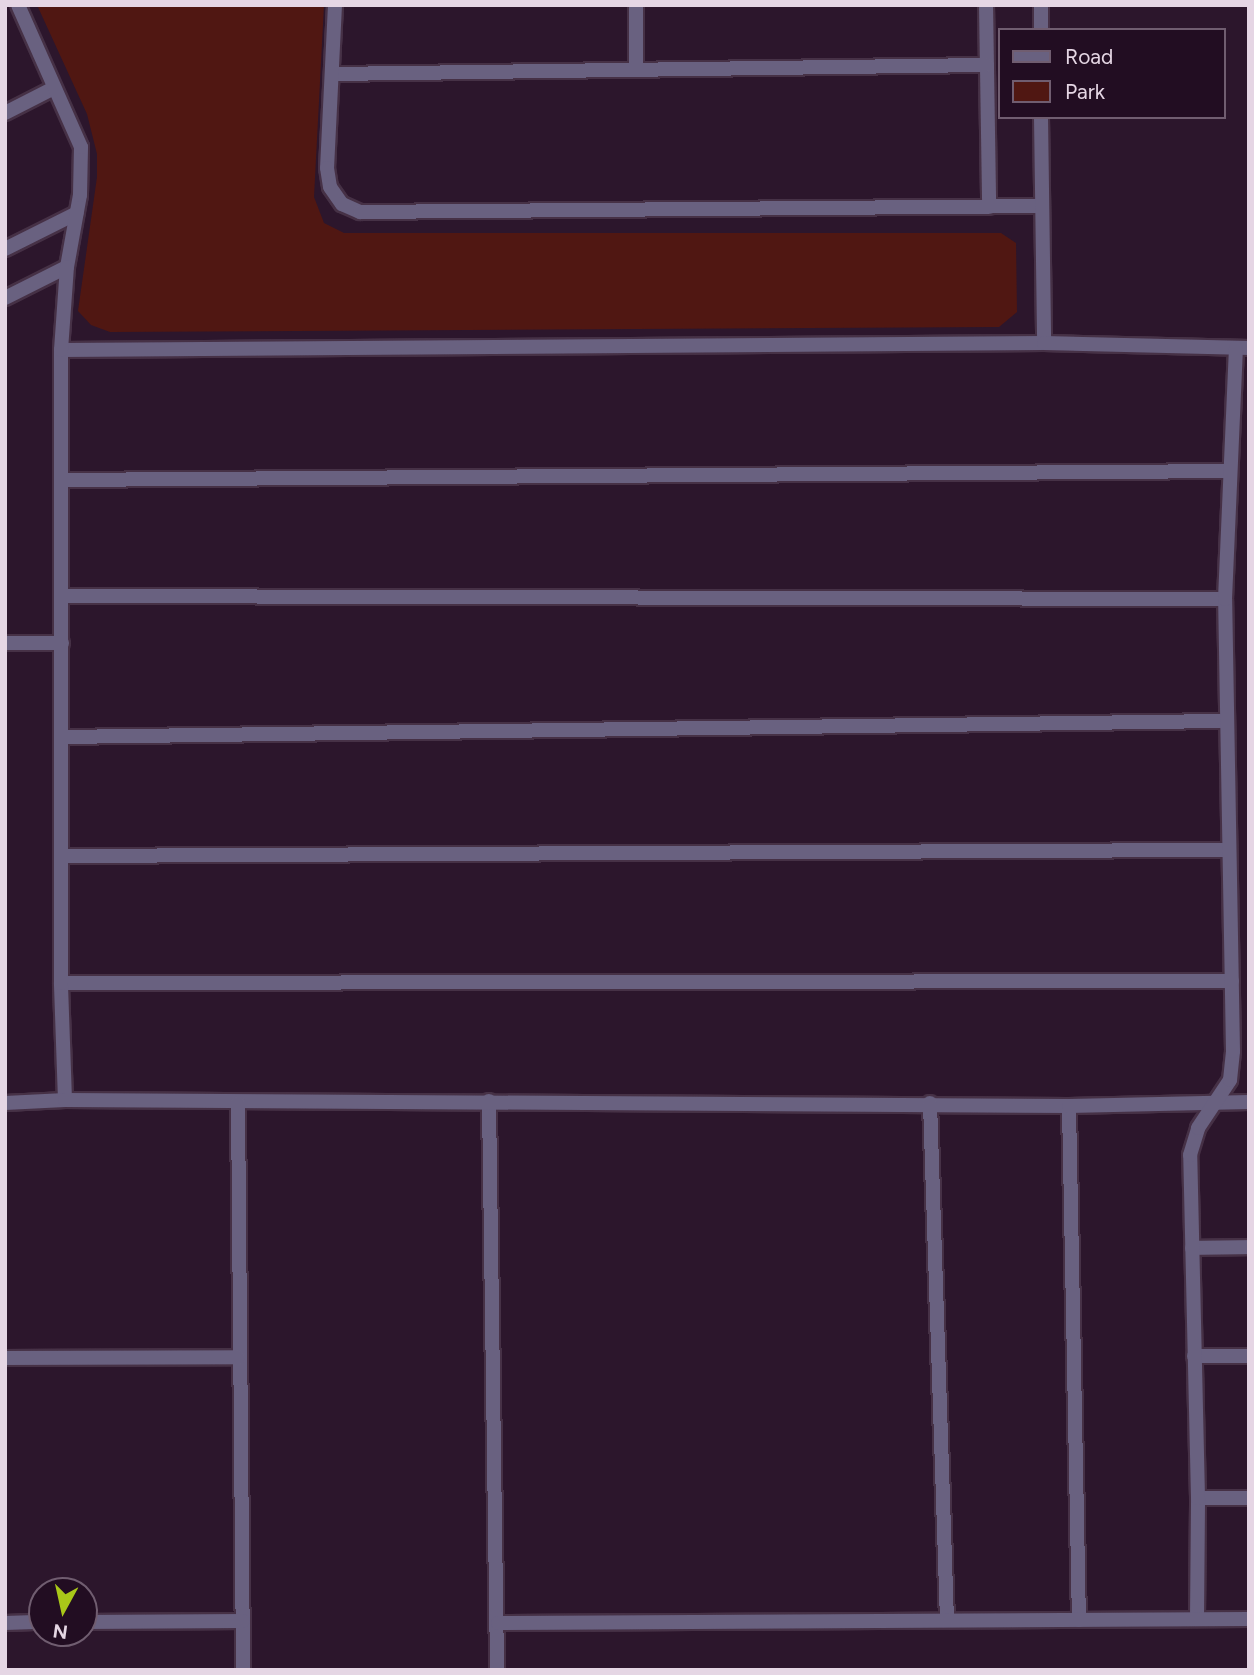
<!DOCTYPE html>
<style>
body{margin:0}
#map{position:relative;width:1254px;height:1675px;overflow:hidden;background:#2c162c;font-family:Figtree,sans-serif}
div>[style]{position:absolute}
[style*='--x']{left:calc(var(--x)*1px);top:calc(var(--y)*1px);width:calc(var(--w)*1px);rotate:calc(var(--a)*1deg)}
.green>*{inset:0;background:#501712}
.roads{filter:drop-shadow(2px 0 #463146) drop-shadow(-2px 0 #463146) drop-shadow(0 2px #463146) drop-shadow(0 -2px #463146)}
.service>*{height:14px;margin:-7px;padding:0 7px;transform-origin:7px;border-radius:7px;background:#696180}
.minor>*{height:14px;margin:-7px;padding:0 7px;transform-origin:7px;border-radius:7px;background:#696180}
span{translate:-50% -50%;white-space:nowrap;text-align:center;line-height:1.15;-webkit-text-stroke:7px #220d22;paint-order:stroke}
.frame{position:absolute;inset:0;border:7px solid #e5d6e4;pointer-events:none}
.legend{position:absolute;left:998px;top:28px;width:228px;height:91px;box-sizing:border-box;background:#220d22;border:2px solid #705d70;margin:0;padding:9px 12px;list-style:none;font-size:21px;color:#e5d6e4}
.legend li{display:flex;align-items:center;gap:14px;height:35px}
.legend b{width:35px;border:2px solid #705d70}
.north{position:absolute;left:28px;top:1577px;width:70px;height:70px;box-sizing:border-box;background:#220d22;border:2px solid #705d70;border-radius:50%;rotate:188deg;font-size:19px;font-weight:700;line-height:28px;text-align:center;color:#e5d6e4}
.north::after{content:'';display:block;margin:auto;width:24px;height:32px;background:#a9c719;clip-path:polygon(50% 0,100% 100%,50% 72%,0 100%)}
</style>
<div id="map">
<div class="green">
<i style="clip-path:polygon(37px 5px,324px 5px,314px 197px,324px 223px,344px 233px,1001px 233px,1016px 243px,1017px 312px,999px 327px,110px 332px,91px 325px,78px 311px,97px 177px,97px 154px,87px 114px)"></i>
</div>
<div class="roads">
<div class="service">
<i style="--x:986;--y:5;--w:202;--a:89.1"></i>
<i style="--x:636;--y:69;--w:64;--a:-90"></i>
<i style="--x:332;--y:74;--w:655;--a:-0.79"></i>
<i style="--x:5;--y:113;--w:55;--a:-27"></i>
<i style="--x:5;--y:249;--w:80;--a:-26.6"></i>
<i style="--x:62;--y:480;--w:1168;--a:-0.44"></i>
<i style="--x:61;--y:737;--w:1165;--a:-0.79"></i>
<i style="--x:61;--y:983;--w:1171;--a:-0.1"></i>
<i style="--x:1069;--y:1106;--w:514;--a:88.89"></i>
<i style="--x:1192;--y:1248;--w:57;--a:-1"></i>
<i style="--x:1198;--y:1498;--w:51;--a:0"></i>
</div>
<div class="minor">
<i style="--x:335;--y:5;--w:163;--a:92.8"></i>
<i style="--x:327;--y:168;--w:19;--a:81"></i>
<i style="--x:330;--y:187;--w:21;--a:55"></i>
<i style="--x:342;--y:204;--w:20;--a:24"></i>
<i style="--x:360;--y:212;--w:681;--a:-0.5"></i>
<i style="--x:1041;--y:30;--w:25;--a:-90"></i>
<i style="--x:1041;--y:117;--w:226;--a:89.2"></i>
<i style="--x:5;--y:298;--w:69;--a:-26.6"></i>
<i style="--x:67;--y:267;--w:73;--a:-79.8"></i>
<i style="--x:80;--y:195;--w:48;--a:-88.8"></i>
<i style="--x:81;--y:147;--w:155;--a:-113.9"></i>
<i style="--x:61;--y:350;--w:983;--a:-0.41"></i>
<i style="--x:1044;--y:343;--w:205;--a:1.4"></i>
<i style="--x:62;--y:596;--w:1163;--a:0.15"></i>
<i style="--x:5;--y:643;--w:57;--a:0"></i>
<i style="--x:62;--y:856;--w:1165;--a:-0.3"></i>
<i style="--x:65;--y:1100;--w:117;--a:-92"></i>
<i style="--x:61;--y:983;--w:633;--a:-90"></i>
<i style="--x:61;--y:350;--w:83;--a:-85.9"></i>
<i style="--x:489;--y:1101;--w:569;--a:89.19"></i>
<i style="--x:5;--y:1103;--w:60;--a:-2.9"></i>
<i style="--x:65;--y:1100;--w:1004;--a:0.34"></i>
<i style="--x:1069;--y:1106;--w:180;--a:-1.3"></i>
<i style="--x:238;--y:1103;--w:567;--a:89.49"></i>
<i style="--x:930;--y:1103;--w:517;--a:88.12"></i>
<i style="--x:1194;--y:1356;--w:55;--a:0"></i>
<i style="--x:5;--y:1358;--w:233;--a:-0.2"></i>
<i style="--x:1197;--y:1618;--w:120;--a:-89.5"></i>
<i style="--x:1198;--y:1498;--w:343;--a:-91.3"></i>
<i style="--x:1190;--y:1155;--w:28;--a:-73"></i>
<i style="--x:1198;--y:1128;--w:58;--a:-56.3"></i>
<i style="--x:1230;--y:1080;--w:29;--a:-84"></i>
<i style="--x:1233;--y:1051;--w:452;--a:-91"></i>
<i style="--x:1225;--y:599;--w:251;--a:-87.5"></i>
<i style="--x:84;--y:1622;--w:159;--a:-0.4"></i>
<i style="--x:5;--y:1623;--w:37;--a:-2"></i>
<i style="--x:498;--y:1623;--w:751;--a:-0.31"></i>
</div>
</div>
<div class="frame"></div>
<ul class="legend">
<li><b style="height:9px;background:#696180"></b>Road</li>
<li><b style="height:19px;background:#501712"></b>Park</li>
</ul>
<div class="north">N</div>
</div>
